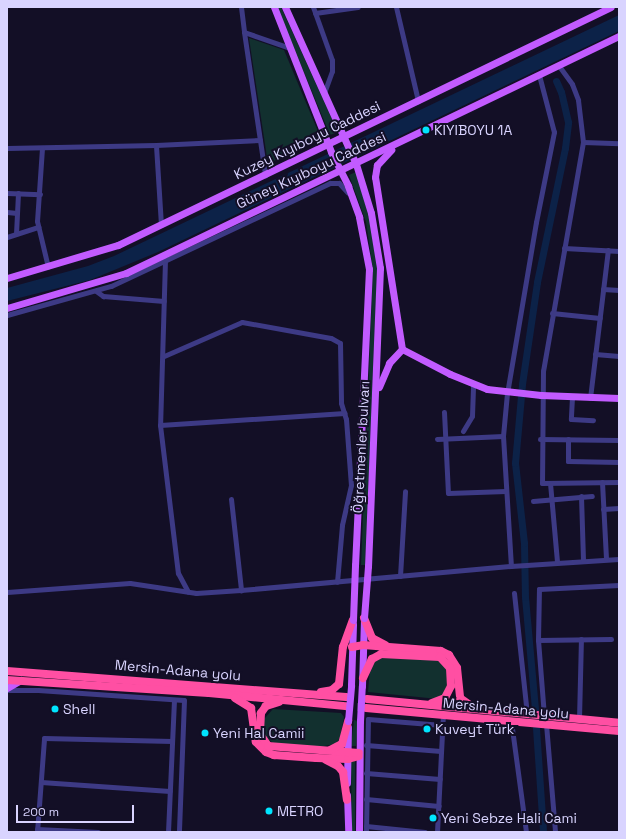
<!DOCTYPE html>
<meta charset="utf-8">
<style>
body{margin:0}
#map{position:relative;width:626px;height:839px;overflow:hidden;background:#130f26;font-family:"Space Grotesk",sans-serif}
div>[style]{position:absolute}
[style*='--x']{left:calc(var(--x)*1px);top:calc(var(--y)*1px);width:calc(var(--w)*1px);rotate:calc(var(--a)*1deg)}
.green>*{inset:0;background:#12302f}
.water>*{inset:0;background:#0c2248}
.river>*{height:7px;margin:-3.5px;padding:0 3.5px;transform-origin:3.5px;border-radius:3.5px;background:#0c2248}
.highway-tunnel>*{height:8px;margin-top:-4px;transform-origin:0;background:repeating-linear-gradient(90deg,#312d47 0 8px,transparent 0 12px)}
.minor>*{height:5px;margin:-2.5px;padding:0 2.5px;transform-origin:2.5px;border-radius:2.5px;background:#3d3a85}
.major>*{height:7px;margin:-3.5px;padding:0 3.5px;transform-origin:3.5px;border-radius:3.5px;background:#c25bff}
.highway>*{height:8px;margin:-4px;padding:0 4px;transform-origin:4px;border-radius:4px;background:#ff4fa3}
.major-bridge>*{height:7px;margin:-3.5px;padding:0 3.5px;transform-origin:3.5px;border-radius:3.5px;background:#c25bff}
.dots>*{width:11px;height:11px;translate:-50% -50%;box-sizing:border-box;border:2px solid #130f26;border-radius:50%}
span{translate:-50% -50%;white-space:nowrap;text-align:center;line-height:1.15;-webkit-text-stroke:4px #130f26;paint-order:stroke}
.poi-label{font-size:14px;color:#d9d4ff}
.left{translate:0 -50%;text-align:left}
.street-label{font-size:14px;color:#d9d4ff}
.frame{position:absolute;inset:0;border:8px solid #d9d4ff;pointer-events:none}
.scale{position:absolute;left:16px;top:805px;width:118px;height:18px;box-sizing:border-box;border:2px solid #d9d4ff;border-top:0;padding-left:5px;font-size:12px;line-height:14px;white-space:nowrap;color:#d9d4ff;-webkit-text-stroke:3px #130f26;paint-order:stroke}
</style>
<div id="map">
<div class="green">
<i style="clip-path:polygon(277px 7px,281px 7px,338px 132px,330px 135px)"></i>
<i style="clip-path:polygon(249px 38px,284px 50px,317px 129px,317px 137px,314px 141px,268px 164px)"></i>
<i style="clip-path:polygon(356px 172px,370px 221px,377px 270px,365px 565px,361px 565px,373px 270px,366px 222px,349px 175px)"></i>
<i style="clip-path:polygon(384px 657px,439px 660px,448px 672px,446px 694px,438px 699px,368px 692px,370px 668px,375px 661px)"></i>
<i style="clip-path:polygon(273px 709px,341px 713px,344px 717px,340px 738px,336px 744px,324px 746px,287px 747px,274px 744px,264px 735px,264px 719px)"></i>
<i style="clip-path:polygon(354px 720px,358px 721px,356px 746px,351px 746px)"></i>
<i style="clip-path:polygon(351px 760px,355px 761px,355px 832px,352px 832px)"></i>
</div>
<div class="water">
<i style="clip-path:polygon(619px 15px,619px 31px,158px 252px,90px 280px,7px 301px,7px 288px,88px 266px,114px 256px)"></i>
</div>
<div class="river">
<i style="--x:535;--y:709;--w:112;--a:-95.1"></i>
<i style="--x:525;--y:597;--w:54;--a:-91.1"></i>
<i style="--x:524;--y:543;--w:81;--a:-96.4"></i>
<i style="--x:515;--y:463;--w:79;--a:-84.9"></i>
<i style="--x:522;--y:384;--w:103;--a:-81.6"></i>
<i style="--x:537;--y:282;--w:137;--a:-78.2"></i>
<i style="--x:565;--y:148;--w:26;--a:-83"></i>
<i style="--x:568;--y:122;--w:31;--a:-103"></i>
<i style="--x:561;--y:92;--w:12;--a:-114"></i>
<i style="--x:536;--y:728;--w:104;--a:86.1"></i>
</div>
<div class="highway-tunnel">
<i style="--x:345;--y:706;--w:21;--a:5"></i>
</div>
<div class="minor">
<i style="--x:241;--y:7;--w:25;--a:83"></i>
<i style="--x:244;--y:32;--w:49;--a:19.2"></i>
<i style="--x:313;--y:7;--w:56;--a:70.3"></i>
<i style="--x:332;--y:60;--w:11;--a:90"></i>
<i style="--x:332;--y:71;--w:23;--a:110"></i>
<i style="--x:396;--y:7;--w:97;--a:76.8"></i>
<i style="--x:315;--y:13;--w:43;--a:-7.9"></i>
<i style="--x:244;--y:32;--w:145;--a:81.6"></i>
<i style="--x:559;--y:66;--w:22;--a:54"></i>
<i style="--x:572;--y:84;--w:17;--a:69"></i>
<i style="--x:578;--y:100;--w:42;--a:83.2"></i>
<i style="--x:583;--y:142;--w:232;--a:99.9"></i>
<i style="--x:543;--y:371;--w:112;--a:90.5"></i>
<i style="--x:542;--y:483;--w:77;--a:-0.7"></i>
<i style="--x:539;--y:75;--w:59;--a:75.3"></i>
<i style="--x:554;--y:132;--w:92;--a:101.3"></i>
<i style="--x:536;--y:222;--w:173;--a:99.6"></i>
<i style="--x:507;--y:393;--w:43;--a:95.3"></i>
<i style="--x:503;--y:436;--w:130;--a:86.5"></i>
<i style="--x:511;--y:566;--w:108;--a:-3.7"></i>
<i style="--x:583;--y:142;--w:36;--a:2"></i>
<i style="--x:7;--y:148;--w:149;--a:-1.2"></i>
<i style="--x:42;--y:148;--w:73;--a:93.9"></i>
<i style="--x:37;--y:221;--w:47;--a:76.6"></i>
<i style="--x:7;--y:193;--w:33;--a:2"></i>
<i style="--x:7;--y:212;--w:10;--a:6"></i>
<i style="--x:161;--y:225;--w:80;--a:-93.6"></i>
<i style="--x:156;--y:145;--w:104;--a:-2.8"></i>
<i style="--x:16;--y:234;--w:41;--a:-87.2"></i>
<i style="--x:7;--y:237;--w:33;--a:-18"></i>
<i style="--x:564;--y:248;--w:55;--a:3.1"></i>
<i style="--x:165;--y:260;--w:165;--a:91.7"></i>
<i style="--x:160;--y:425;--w:149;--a:83.1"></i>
<i style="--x:178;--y:573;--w:21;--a:62"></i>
<i style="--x:603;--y:289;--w:16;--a:4"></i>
<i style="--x:96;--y:291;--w:9;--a:36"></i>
<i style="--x:103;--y:296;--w:61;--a:4.7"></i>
<i style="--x:552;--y:313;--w:48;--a:5.9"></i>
<i style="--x:7;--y:315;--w:108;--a:-15.6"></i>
<i style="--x:111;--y:286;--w:242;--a:-25.2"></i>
<i style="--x:330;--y:183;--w:9;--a:0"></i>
<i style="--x:339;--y:183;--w:13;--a:48"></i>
<i style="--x:595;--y:354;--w:24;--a:5"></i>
<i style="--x:164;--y:356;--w:85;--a:-23.6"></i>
<i style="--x:242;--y:322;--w:90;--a:10.2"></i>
<i style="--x:331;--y:338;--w:10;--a:29"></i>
<i style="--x:340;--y:343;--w:60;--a:89"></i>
<i style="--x:341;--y:403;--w:17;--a:73"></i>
<i style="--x:346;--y:419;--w:66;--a:85.7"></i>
<i style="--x:351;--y:485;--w:41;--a:102.7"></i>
<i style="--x:342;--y:525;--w:57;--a:95"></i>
<i style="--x:572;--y:397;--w:22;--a:93"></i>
<i style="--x:571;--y:419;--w:22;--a:3"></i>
<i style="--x:590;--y:398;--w:149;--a:-83.1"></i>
<i style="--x:444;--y:412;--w:81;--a:87.2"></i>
<i style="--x:448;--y:493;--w:58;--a:-2"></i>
<i style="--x:160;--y:425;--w:185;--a:-3.7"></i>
<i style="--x:463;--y:431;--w:17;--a:-59"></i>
<i style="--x:472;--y:416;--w:32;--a:-88"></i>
<i style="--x:437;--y:439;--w:66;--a:-2.6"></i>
<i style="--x:540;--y:439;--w:79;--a:0.7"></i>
<i style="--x:568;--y:439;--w:22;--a:90"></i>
<i style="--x:568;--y:461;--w:51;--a:1.1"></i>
<i style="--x:602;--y:482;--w:77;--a:87"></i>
<i style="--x:550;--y:483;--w:79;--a:84.9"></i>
<i style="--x:581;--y:496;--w:65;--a:88.2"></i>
<i style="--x:231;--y:499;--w:92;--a:83.7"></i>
<i style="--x:241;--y:590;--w:271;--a:-5.1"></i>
<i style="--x:533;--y:501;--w:59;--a:-4.8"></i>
<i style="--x:603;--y:509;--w:16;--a:-4"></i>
<i style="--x:400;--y:576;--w:85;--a:-86.6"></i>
<i style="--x:7;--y:592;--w:123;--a:-4.2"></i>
<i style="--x:130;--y:583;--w:67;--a:8.6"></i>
<i style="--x:196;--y:593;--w:45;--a:-3.8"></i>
<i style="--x:514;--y:593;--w:123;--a:83.9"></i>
<i style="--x:538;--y:640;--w:73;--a:-0.8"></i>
<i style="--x:7;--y:690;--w:31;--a:0"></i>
<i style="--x:38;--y:690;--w:146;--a:3.9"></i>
<i style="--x:184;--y:700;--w:132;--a:92.2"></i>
<i style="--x:544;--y:716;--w:76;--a:-94.5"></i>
<i style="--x:538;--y:640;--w:51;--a:-88.9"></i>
<i style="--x:539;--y:589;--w:80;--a:-2.9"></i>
<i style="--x:579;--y:719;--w:80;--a:-88.6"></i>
<i style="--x:511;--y:721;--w:112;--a:82.3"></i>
<i style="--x:546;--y:724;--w:108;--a:85.2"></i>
<i style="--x:366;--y:745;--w:75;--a:4.6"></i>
<i style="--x:366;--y:773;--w:74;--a:4.6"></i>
<i style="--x:41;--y:782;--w:129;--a:4"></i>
<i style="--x:366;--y:799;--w:73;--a:5.5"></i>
<i style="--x:366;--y:826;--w:59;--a:5.8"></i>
<i style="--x:37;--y:829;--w:61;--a:2.8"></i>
<i style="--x:37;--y:832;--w:94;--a:-85.7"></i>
<i style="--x:44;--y:738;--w:128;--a:1.3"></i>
<i style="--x:168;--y:832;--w:132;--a:-87.4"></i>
<i style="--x:366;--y:832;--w:113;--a:-89"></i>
<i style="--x:368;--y:719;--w:74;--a:4.6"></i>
<i style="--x:437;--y:832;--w:117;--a:-87.1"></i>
</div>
<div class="major">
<i style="--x:274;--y:7;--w:156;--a:68.5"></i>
<i style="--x:331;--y:152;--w:38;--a:63"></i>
<i style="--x:348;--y:186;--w:33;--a:70"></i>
<i style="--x:359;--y:217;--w:53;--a:79.1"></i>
<i style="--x:369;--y:269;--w:296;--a:92.7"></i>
<i style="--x:285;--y:7;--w:172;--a:65.7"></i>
<i style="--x:356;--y:164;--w:51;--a:73"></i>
<i style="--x:371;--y:213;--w:56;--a:80.7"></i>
<i style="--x:380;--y:268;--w:298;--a:92.3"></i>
<i style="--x:7;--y:278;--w:116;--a:-16.6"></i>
<i style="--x:118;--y:245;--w:547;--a:-25.77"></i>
<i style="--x:7;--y:308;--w:124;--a:-16.4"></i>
<i style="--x:126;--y:273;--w:547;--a:-25.68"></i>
<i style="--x:402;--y:349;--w:54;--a:27.5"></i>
<i style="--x:450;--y:374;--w:40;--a:22"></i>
<i style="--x:487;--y:389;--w:54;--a:6.3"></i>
<i style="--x:541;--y:395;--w:78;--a:2.2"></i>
<i style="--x:379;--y:387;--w:26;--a:-67"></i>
<i style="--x:389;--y:363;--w:19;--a:-47"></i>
<i style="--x:402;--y:349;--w:174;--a:-98.9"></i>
<i style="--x:375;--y:177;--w:12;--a:-81"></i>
<i style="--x:377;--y:165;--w:21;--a:-47"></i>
<i style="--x:351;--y:685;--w:61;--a:-88.1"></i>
<i style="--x:362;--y:686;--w:66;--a:-88.3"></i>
<i style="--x:7;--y:688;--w:16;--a:-30"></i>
<i style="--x:347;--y:783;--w:56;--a:-89"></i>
<i style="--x:347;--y:795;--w:37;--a:88"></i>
<i style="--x:359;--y:832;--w:111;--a:-89.5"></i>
</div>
<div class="highway">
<i style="--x:364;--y:618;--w:22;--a:68"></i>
<i style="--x:372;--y:638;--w:15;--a:28"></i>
<i style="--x:352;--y:647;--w:11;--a:-10"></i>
<i style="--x:363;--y:645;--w:78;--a:4.4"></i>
<i style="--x:441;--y:651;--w:9;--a:27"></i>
<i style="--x:449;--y:655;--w:15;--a:58"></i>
<i style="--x:457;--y:668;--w:30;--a:84"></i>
<i style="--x:460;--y:698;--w:16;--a:35"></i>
<i style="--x:7;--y:671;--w:340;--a:4.4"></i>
<i style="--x:363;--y:678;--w:21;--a:-65"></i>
<i style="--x:372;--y:659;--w:10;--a:-29"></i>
<i style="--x:381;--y:654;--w:59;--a:2.9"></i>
<i style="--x:440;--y:657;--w:15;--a:48"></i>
<i style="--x:450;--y:668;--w:18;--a:87"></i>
<i style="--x:451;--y:686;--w:13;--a:117"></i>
<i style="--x:445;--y:698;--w:14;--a:159"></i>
<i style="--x:7;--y:680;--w:202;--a:3.7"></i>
<i style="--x:209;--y:693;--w:137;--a:5.5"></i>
<i style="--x:321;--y:692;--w:11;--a:-10"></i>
<i style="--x:332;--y:690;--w:9;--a:-41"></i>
<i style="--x:339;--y:684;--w:37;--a:-84"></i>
<i style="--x:343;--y:647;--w:29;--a:-70"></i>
<i style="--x:235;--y:698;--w:19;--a:32"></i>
<i style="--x:251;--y:708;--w:34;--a:82"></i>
<i style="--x:256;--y:742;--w:14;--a:45"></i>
<i style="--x:266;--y:752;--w:9;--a:21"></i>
<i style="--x:274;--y:755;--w:42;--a:4.1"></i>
<i style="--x:316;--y:758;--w:32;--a:2"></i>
<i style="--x:348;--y:759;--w:11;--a:-15"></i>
<i style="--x:367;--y:699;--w:253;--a:5.4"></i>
<i style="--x:279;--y:702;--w:14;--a:163"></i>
<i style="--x:266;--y:706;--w:9;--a:126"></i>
<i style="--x:261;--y:713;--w:21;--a:93"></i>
<i style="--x:260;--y:734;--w:14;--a:56"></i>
<i style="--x:268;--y:746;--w:91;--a:4.4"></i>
<i style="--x:366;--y:708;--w:254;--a:5.2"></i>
<i style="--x:330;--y:750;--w:13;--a:-27"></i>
<i style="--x:342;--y:744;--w:24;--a:-75"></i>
<i style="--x:326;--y:760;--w:13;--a:27"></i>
<i style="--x:338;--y:766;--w:8;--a:50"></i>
<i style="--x:343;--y:772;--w:28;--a:82"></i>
</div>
<div class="major-bridge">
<i style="--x:364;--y:618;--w:52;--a:-85.6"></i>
<i style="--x:353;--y:620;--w:55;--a:-87.9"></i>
<i style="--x:348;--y:721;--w:36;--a:-85"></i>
<i style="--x:360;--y:721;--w:35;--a:-87"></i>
</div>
<div class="dots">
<i style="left:426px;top:130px;background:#00e5ff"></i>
<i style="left:55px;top:709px;background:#00e5ff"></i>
<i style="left:427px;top:729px;background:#00e5ff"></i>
<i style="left:205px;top:733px;background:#00e5ff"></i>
<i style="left:269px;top:811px;background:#00e5ff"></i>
<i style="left:433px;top:818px;background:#00e5ff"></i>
</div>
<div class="poi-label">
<span class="left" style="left:434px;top:130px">KIYIBOYU 1A</span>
<span class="left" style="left:63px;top:709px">Shell</span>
<span class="left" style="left:435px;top:729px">Kuveyt Türk</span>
<span class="left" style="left:213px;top:733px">Yeni Hal Camii</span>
<span class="left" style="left:277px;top:811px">METRO</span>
<span class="left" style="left:441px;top:818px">Yeni Sebze Hali Cami</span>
</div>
<div class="street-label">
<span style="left:307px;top:140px;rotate:-26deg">Kuzey Kıyıboyu Caddesi</span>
<span style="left:311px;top:170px;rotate:-25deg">Güney Kıyıboyu Caddesi</span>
<span style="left:361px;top:447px;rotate:-87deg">Öğretmenler bulvarı</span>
<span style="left:178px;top:670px;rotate:5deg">Mersin-Adana yolu</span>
<span style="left:506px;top:708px;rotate:5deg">Mersin-Adana yolu</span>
</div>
<div class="frame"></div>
<div class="scale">200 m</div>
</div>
